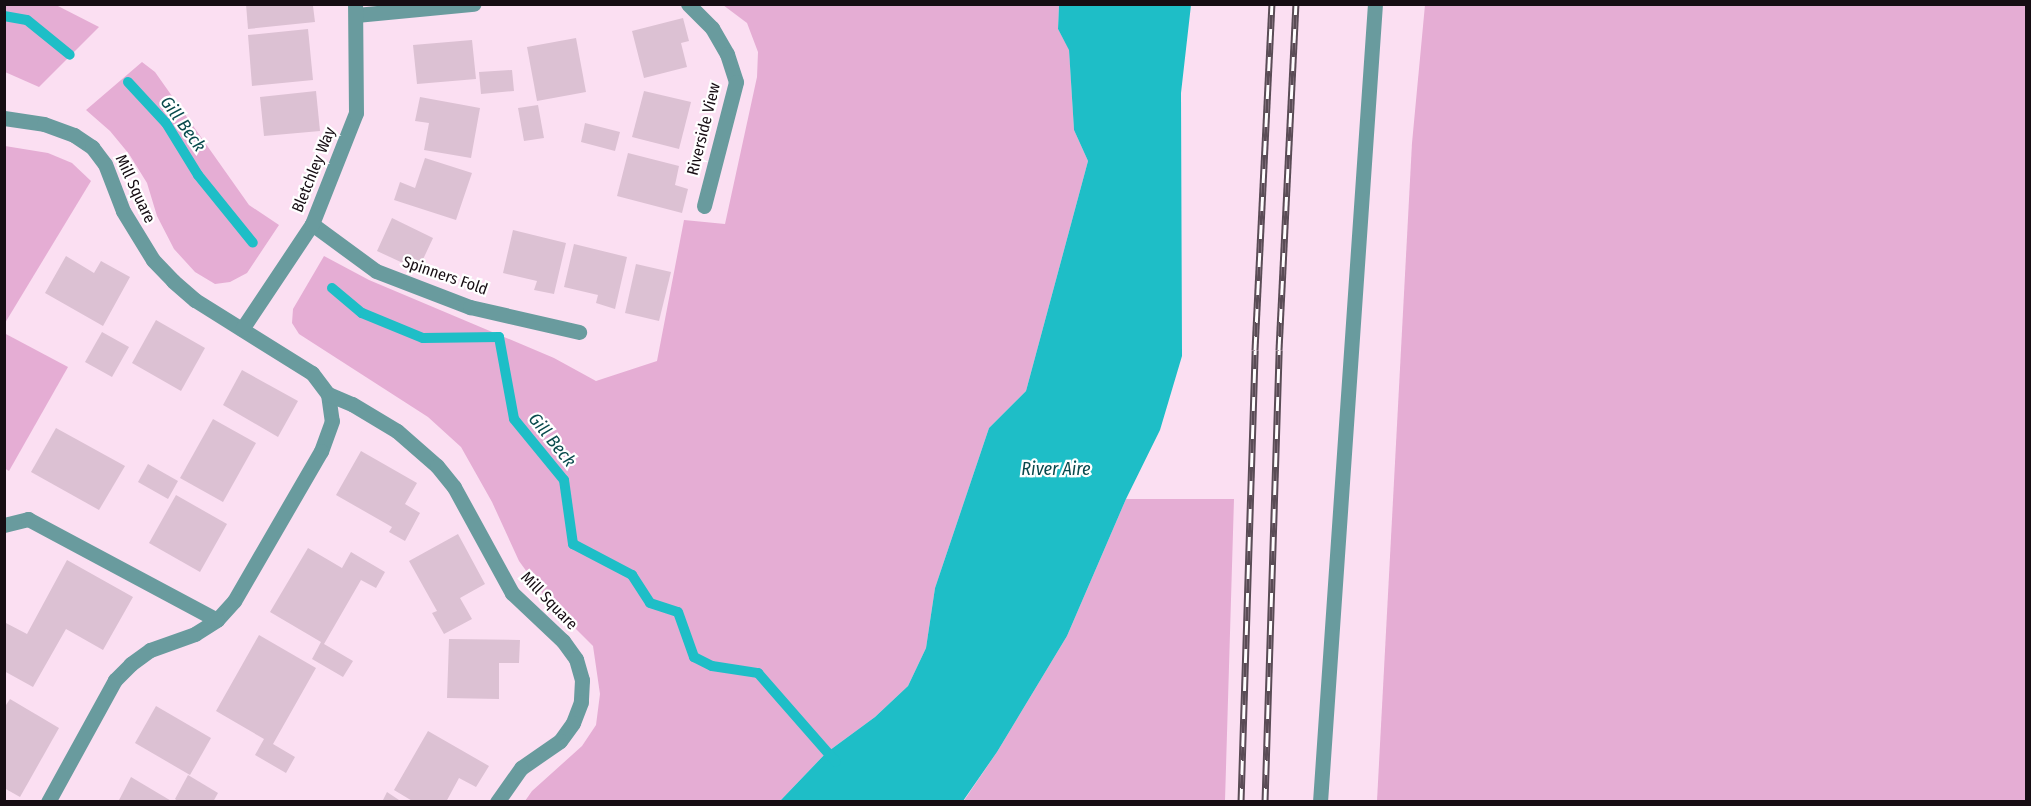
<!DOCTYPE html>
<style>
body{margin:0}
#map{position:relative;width:2031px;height:806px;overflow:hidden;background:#fbdff2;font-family:"Fira Sans Condensed",sans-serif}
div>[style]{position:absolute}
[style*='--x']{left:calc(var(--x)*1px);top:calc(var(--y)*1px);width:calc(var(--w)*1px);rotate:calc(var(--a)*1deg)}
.green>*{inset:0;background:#e5add4}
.water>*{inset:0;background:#1ebec7}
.stream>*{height:10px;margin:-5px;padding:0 5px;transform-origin:5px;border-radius:5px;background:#1ebec7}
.building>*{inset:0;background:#dcc1d3}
.lane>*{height:15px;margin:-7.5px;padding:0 7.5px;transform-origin:7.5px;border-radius:7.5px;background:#699b9e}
.street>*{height:15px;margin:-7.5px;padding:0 7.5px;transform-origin:7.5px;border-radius:7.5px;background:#699b9e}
.rail>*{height:7px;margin-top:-3.5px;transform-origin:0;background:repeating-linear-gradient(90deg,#fff 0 14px,#5a4c56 0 28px);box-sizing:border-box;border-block:2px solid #5a4c56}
span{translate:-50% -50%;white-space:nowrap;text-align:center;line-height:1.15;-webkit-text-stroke:4.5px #fff;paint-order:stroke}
.street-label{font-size:16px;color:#160d13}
.water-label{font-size:18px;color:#094a4d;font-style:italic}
.frame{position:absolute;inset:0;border:6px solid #160d13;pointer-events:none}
</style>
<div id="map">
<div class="green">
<i style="clip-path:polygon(4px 5px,56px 5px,99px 27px,39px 87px,5px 72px)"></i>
<i style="clip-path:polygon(723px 5px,1059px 5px,1058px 29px,1069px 49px,1074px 130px,1088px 161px,1026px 391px,989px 428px,935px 588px,926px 648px,908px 686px,875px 717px,826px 753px,780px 801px,525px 801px,532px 791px,582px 746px,596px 725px,600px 694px,593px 646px,548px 601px,519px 561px,492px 502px,461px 447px,428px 417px,299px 334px,292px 323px,293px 309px,324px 256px,369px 280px,554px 358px,596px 381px,657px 361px,684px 220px,725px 224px,757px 77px,758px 52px,747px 23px)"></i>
<i style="clip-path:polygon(1425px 5px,2026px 5px,2026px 801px,1377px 801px,1412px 143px)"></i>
<i style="clip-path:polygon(142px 62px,155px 72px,249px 205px,279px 225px,247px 273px,230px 282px,215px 284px,195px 272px,174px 249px,157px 216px,147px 183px,129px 154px,110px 131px,86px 110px)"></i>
<i style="clip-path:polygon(5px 146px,48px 153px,72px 163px,91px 181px,5px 323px)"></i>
<i style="clip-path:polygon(4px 333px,68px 367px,9px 471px,4px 468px)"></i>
<i style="clip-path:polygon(1126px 499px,1234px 499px,1225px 801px,963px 802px,997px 752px,1067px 636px)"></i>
</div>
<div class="water">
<i style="clip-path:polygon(1059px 5px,1191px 5px,1181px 93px,1182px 356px,1160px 430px,1126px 499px,1067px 636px,997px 752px,963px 801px,780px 801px,826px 753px,875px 717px,908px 686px,926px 648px,935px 588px,989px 428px,1026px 391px,1088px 161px,1074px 130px,1069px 50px,1058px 29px)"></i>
</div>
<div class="stream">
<i style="--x:4;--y:16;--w:23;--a:10"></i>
<i style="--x:27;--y:20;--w:55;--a:39.1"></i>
<i style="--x:128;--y:82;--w:56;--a:47.2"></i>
<i style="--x:166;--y:123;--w:61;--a:58.4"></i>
<i style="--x:198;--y:175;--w:87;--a:51"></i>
<i style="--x:332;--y:288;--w:39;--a:40"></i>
<i style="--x:362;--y:313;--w:66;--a:22.3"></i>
<i style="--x:423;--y:338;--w:76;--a:-0.8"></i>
<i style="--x:499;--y:337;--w:83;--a:79.6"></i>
<i style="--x:514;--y:419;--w:79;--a:50.7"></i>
<i style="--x:564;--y:480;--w:65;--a:82"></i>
<i style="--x:573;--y:544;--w:67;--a:27.7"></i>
<i style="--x:632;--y:575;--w:33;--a:57"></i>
<i style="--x:650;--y:603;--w:29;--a:18"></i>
<i style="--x:678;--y:612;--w:48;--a:70.4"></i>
<i style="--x:694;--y:657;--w:20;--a:27"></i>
<i style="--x:712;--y:666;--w:47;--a:8.7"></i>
<i style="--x:758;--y:673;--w:118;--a:48.8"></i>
</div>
<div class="building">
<i style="clip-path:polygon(246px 4px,313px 6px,315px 22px,248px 29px)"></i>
<i style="clip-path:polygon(683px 18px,689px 41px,681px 43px,687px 67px,644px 78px,632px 31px)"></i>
<i style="clip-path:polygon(308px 29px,313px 80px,252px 86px,248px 35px)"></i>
<i style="clip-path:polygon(576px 38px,586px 92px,537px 101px,527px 47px)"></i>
<i style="clip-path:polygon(472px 40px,476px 79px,417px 84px,413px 45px)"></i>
<i style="clip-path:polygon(512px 70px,514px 91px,481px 94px,479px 72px)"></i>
<i style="clip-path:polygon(316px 91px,320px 131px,264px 136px,260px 97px)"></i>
<i style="clip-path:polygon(644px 91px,691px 102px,679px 149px,632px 137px)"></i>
<i style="clip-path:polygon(420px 97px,480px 108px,471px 158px,424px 150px,429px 123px,415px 121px)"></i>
<i style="clip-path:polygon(538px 105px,544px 138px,524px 141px,518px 108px)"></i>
<i style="clip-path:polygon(585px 123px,620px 132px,615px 151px,581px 142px)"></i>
<i style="clip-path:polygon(628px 153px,679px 166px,675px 185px,688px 189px,682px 213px,617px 196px)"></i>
<i style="clip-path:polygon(425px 158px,472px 173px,456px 220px,394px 200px,400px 182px,415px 188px)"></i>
<i style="clip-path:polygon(392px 218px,433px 238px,418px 270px,377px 251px)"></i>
<i style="clip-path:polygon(513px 230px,566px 243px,554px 294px,534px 290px,537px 281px,503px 273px)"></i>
<i style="clip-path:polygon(574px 244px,627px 257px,615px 309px,596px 303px,598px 295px,564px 287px)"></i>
<i style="clip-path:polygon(66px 256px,94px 273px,101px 261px,130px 277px,103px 326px,45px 293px)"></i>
<i style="clip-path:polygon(636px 264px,671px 272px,659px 321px,625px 313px)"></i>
<i style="clip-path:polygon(156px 320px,205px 348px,181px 391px,132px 363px)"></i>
<i style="clip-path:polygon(102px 332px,129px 347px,112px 377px,85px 362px)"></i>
<i style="clip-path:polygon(242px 370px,298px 401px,278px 437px,223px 405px)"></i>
<i style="clip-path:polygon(213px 419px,256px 443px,223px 502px,180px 478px)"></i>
<i style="clip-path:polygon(56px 428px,125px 466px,99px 510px,31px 472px)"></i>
<i style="clip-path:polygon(361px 451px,417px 483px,405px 504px,420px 513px,405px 541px,389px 532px,392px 527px,336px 495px)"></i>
<i style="clip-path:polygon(148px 464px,178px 481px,168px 499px,138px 482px)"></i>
<i style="clip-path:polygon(176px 495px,227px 524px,200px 572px,149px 543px)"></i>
<i style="clip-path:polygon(458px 534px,485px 584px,460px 598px,472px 619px,444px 634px,432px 613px,437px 611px,409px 561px)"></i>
<i style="clip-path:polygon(308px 548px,342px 568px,351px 552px,385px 572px,376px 588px,361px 580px,324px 644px,353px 661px,343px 677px,312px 659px,321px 642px,270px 612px)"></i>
<i style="clip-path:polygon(67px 560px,133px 597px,103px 650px,66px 629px,33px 687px,4px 671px,4px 622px,27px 634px)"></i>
<i style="clip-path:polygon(259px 635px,316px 668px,273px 744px,295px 757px,286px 773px,255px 755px,264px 739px,216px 711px)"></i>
<i style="clip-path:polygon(449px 639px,520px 640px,519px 663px,499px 663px,499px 699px,447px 698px)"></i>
<i style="clip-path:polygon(10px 699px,59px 728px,20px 797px,4px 788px,4px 708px)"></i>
<i style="clip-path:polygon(156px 706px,211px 738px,190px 775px,135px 743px)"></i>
<i style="clip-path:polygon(428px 731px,489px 766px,476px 787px,459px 778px,446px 802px,414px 802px,394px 790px)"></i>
<i style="clip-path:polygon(188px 775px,218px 793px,213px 802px,179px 802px,175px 799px)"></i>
<i style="clip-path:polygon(131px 777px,173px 802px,118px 802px)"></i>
<i style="clip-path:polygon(387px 792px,402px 802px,382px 802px)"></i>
</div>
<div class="lane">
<i style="--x:1320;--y:802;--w:800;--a:-86.06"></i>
</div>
<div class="street">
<i style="--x:688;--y:4;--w:34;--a:45"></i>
<i style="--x:712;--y:28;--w:30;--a:60"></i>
<i style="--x:727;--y:54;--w:29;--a:72"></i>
<i style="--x:736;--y:82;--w:128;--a:104.5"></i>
<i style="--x:356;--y:15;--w:118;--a:-5.4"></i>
<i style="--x:4;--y:118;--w:40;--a:8.5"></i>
<i style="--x:44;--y:124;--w:32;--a:20"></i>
<i style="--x:74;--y:135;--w:22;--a:34"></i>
<i style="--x:92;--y:147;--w:21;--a:53"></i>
<i style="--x:105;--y:164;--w:50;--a:69"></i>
<i style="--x:123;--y:211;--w:57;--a:58.5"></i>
<i style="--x:153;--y:260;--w:29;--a:46"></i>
<i style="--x:173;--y:281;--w:29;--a:41"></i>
<i style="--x:195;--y:300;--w:138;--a:32"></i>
<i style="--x:312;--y:373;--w:26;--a:53"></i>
<i style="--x:328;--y:394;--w:27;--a:82"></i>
<i style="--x:332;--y:421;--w:32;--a:110"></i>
<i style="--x:321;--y:451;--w:173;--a:120.1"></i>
<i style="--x:234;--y:601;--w:25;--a:132"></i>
<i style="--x:217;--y:620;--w:26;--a:148"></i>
<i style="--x:195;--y:634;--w:48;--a:160.4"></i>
<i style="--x:150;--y:650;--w:24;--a:144"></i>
<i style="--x:131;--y:664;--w:23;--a:135"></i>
<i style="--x:115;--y:680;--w:139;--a:118.8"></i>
<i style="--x:312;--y:224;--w:79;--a:36.3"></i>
<i style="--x:376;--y:271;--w:101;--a:21"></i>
<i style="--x:470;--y:307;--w:112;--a:12.9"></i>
<i style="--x:242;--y:329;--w:126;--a:-56.3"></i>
<i style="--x:312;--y:224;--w:119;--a:-68.4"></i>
<i style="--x:356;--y:113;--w:109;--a:-90.5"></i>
<i style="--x:328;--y:394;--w:26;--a:23"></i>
<i style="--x:352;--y:404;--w:52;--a:31"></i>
<i style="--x:397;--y:431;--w:53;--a:41.2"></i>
<i style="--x:437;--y:466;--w:27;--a:51"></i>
<i style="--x:454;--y:487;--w:121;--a:61.3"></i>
<i style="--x:512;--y:593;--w:70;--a:43.3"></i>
<i style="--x:563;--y:641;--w:22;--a:54"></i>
<i style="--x:576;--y:659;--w:22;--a:74"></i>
<i style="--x:582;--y:680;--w:22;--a:93"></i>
<i style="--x:581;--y:702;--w:22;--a:111"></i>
<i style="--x:573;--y:723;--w:22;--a:126"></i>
<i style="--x:560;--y:741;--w:47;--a:145.3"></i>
<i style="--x:521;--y:768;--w:42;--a:125.2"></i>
<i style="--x:4;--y:525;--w:25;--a:-14"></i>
<i style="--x:28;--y:519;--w:214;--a:28.1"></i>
</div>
<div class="rail">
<i style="--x:1241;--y:802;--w:452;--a:-88.2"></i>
<i style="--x:1255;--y:350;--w:346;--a:-87.2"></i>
<i style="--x:1265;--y:802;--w:452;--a:-88.2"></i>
<i style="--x:1279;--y:350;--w:346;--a:-87.2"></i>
</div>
<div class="street-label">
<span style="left:704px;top:129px;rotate:-76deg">Riverside View</span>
<span style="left:314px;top:170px;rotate:-68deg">Bletchley Way</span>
<span style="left:135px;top:189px;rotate:65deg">Mill Square</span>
<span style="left:445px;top:276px;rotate:19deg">Spinners Fold</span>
<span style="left:549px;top:601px;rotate:46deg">Mill Square</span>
</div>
<div class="water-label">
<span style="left:183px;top:124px;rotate:54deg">Gill Beck</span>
<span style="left:552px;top:440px;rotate:51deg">Gill Beck</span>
<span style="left:1056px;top:469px">River Aire</span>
</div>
<div class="frame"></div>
</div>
